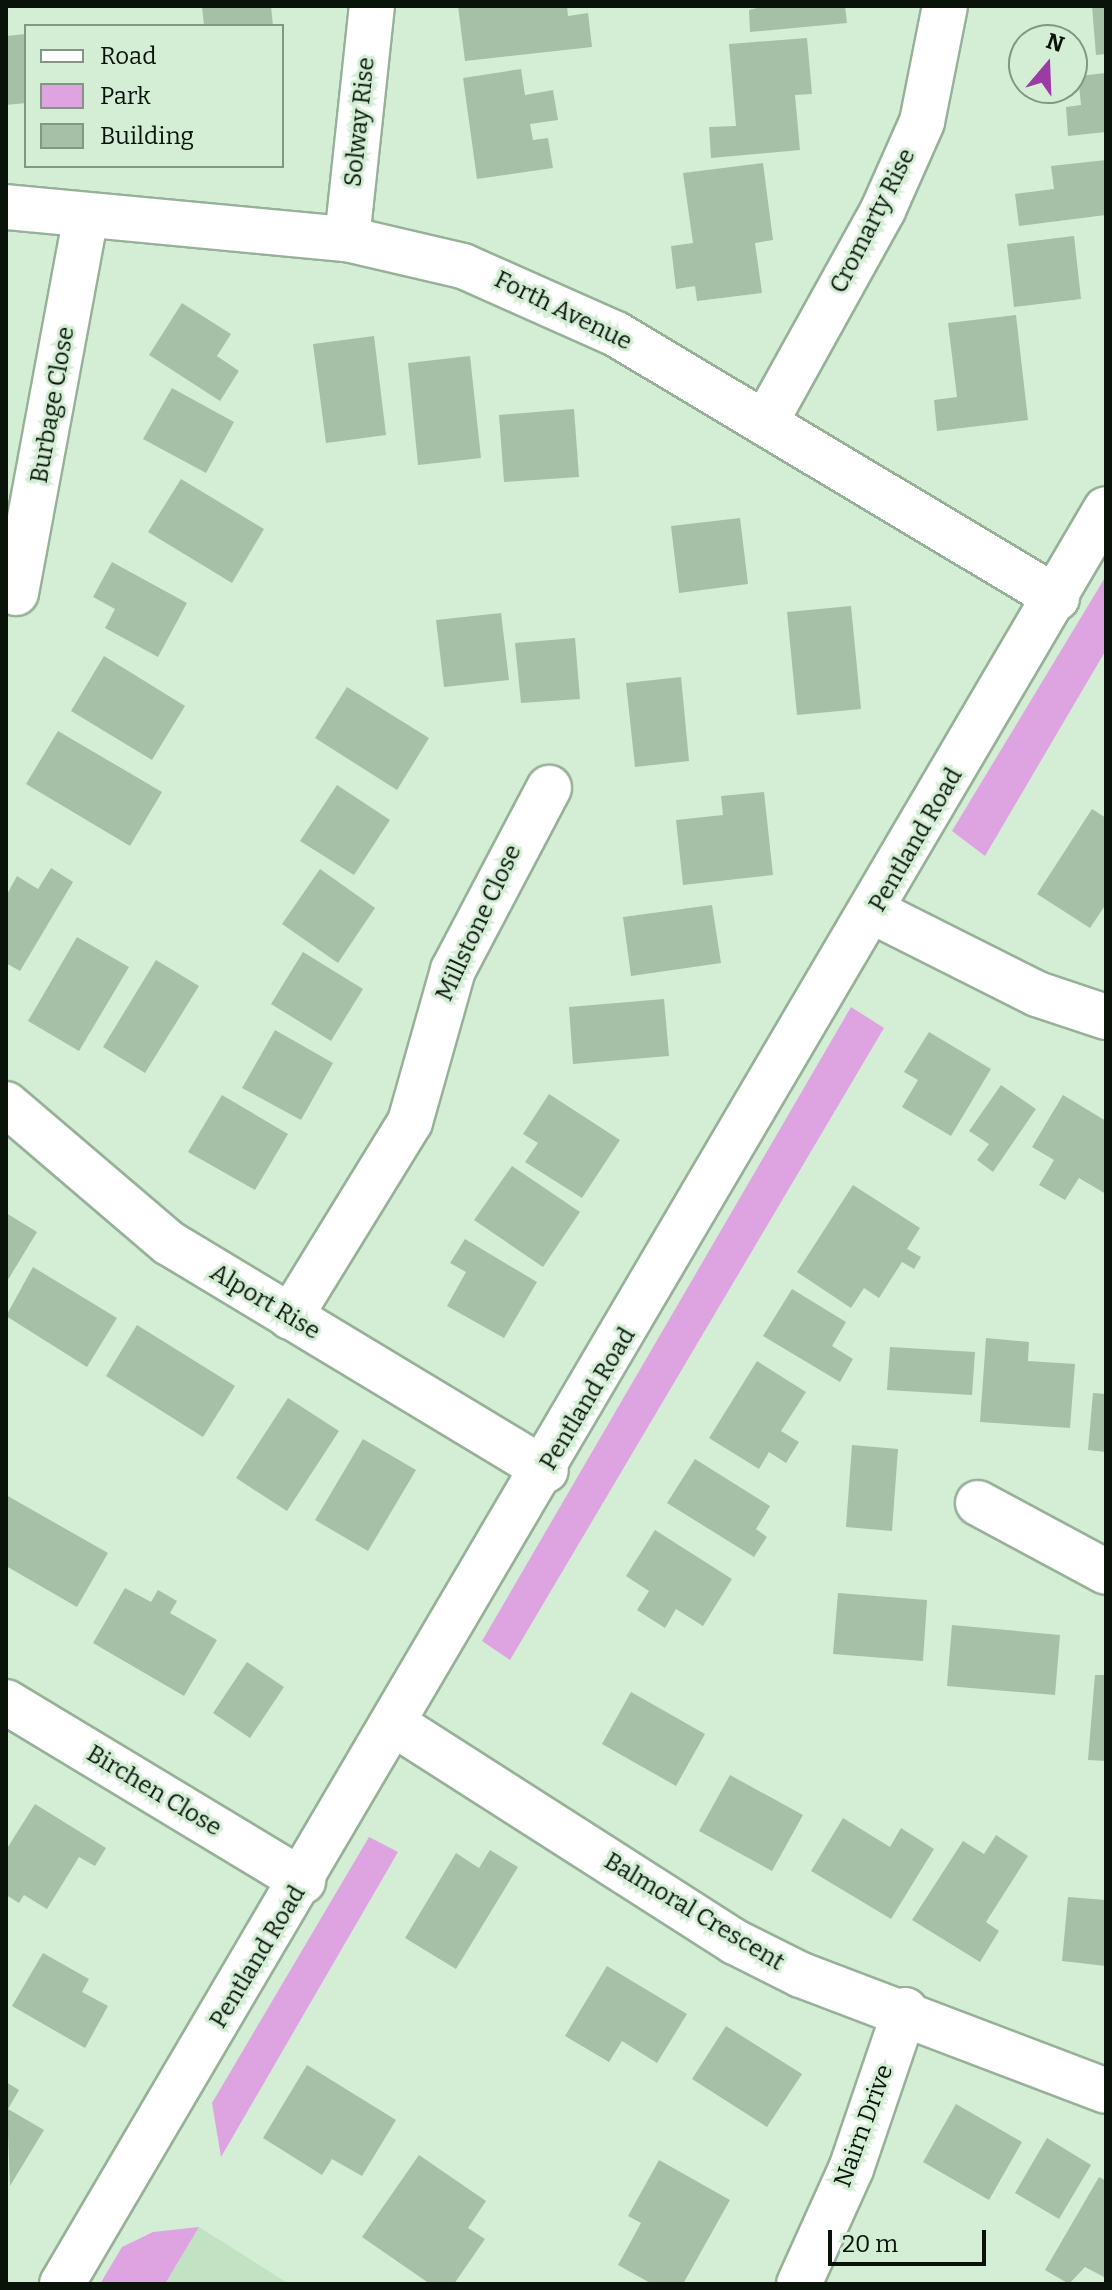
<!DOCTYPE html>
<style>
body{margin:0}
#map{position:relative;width:1112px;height:2290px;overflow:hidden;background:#d3eed4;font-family:Bitter,serif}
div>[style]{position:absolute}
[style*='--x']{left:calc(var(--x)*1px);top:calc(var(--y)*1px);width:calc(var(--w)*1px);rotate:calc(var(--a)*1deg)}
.built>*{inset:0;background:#c1e2c3}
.green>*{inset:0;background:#dea4e2}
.building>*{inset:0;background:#a6c0a7}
.roads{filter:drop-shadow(2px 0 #97b198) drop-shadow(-2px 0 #97b198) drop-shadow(0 2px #97b198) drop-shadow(0 -2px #97b198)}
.street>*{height:44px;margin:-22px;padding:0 22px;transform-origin:22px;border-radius:22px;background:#fff}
.secondary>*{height:44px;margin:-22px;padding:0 22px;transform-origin:22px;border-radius:22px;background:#fff}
span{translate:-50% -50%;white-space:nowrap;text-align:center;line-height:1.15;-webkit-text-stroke:6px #d3eed4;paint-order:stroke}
.street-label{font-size:24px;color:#0a130a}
.frame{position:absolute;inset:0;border:8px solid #0a130a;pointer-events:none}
.legend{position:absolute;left:24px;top:24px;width:260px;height:144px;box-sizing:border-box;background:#d3eed4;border:2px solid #839683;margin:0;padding:10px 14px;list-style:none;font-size:24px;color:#0a130a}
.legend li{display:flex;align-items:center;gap:16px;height:40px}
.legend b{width:40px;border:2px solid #839683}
.north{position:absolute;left:1008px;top:24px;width:80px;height:80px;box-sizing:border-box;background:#d3eed4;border:2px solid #839683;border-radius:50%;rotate:19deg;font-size:22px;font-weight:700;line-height:32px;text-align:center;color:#0a130a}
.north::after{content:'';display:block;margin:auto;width:28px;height:36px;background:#9b3ca5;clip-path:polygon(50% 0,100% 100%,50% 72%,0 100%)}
.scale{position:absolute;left:828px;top:2230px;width:158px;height:36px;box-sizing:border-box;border:4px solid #0a130a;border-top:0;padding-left:10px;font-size:24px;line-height:28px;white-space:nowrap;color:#0a130a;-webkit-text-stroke:6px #d3eed4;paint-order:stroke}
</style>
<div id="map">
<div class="built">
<i style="clip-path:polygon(199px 2227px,289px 2284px,165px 2284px)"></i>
</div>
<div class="green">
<i style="clip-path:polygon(1106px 576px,1106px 650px,985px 856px,952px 831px)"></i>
<i style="clip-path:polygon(851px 1007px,884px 1028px,510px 1660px,482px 1641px)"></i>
<i style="clip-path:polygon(369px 1837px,398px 1852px,221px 2157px,212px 2103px)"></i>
<i style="clip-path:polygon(199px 2227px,165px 2284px,100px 2284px,122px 2247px,153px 2232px)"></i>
</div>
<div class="building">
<i style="clip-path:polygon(202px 6px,271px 6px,273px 26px,204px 26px)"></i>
<i style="clip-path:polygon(458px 6px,567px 6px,568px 16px,588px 13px,592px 47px,465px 61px)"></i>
<i style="clip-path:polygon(765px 6px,845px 6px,847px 23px,750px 32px,749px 10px)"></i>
<i style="clip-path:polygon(1092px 6px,1106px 6px,1106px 54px,1096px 55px)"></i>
<i style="clip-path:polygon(26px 34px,26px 103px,6px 105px,6px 36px)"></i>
<i style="clip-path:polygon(807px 38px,812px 94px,795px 95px,800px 150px,711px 158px,709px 127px,736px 126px,729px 44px)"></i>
<i style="clip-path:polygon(521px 69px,525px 95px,553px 90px,558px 120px,530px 124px,533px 140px,548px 138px,553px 168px,477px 179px,463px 78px)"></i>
<i style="clip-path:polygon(1106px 73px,1106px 132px,1068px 136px,1066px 107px,1081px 105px,1078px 76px)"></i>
<i style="clip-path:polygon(1106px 160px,1106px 215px,1019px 226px,1015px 194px,1054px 189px,1051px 166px)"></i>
<i style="clip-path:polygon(763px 163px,773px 240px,755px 243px,762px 293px,697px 301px,695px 286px,676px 289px,671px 246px,693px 243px,683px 173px)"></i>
<i style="clip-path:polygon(1074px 236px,1081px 299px,1014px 307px,1007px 244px)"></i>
<i style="clip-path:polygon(182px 303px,231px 334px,217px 356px,239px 371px,220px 401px,149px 355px)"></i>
<i style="clip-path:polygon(1016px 315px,1028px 420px,937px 431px,934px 400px,957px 397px,948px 323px)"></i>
<i style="clip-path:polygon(374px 336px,386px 435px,326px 443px,313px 344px)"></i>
<i style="clip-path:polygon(470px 356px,481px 458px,418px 465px,408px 363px)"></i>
<i style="clip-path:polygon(172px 388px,234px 422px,206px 473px,143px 439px)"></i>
<i style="clip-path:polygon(574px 409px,579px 477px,504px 482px,499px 415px)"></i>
<i style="clip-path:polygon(181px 479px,264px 529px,232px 583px,148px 532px)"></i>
<i style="clip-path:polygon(740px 518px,748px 584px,679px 593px,671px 526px)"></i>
<i style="clip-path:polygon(112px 562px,187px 603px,158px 657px,105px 628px,115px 609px,93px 597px)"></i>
<i style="clip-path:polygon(851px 606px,861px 709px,797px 715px,787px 612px)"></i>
<i style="clip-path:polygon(501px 613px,509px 680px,444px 687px,436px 620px)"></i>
<i style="clip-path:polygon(575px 638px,580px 699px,521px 703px,515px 643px)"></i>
<i style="clip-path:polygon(104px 656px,185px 706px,152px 760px,71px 711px)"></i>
<i style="clip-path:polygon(681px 677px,689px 761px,635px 767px,626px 683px)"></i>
<i style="clip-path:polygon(347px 687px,429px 738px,397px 790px,315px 738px)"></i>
<i style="clip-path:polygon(58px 731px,162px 792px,130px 846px,26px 784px)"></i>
<i style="clip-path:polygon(337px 785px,390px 820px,354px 875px,300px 841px)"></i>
<i style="clip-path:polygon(764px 792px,773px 875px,683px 885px,676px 820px,723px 815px,721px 796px)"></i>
<i style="clip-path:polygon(1092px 809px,1106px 818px,1106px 904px,1090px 928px,1037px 894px)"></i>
<i style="clip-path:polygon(51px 868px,73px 882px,20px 971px,6px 963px,6px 896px,17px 876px,38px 889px)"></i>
<i style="clip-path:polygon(320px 869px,375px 908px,338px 963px,282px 924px)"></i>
<i style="clip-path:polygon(712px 905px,721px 963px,631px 976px,623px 917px)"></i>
<i style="clip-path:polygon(77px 937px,129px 967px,79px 1051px,28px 1021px)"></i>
<i style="clip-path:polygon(303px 952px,363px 989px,331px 1041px,271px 1004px)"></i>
<i style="clip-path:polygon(156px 960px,199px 986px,145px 1073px,103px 1047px)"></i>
<i style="clip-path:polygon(664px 999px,669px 1056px,573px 1064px,569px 1007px)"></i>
<i style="clip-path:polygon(275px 1030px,333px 1063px,301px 1120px,242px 1088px)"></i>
<i style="clip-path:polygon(929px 1032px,991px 1069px,951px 1136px,902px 1107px,918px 1080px,904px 1072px)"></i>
<i style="clip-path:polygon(1001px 1085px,1036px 1109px,993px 1172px,977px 1160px,989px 1144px,969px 1131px)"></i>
<i style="clip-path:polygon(549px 1094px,620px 1140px,582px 1198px,525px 1162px,538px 1143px,523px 1134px)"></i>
<i style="clip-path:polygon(222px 1095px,288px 1134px,255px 1190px,188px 1152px)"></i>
<i style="clip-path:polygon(1063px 1095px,1106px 1121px,1106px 1194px,1079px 1178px,1065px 1200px,1039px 1185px,1054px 1160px,1032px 1147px)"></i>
<i style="clip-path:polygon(512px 1166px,580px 1212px,543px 1267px,474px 1220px)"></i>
<i style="clip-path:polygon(853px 1185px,920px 1228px,907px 1249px,921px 1257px,914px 1269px,902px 1262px,879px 1298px,864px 1288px,851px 1308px,797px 1272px)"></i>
<i style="clip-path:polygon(6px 1213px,37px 1232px,6px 1283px)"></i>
<i style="clip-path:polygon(465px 1239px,537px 1282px,504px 1338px,447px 1306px,466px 1272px,450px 1263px)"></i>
<i style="clip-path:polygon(33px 1267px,117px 1318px,87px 1367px,6px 1316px)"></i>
<i style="clip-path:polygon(792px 1289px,846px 1322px,832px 1346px,853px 1359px,840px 1382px,763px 1336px)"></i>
<i style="clip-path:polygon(137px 1325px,235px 1386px,203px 1437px,106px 1376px)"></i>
<i style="clip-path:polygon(986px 1338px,1029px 1342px,1028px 1361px,1075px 1364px,1070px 1428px,980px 1422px)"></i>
<i style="clip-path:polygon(890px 1347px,975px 1352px,972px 1395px,887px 1390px)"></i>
<i style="clip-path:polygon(757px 1361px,806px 1392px,781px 1431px,799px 1442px,786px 1463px,769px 1452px,759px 1469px,709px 1438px)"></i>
<i style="clip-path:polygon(1093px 1393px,1106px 1394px,1106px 1452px,1088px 1450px)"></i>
<i style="clip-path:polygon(288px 1398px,339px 1431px,287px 1511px,236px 1478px)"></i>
<i style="clip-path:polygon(363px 1439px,416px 1470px,368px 1551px,315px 1520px)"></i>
<i style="clip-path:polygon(852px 1445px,898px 1449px,892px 1531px,846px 1527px)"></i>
<i style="clip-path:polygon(695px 1459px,770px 1506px,756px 1529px,767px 1537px,754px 1557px,667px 1503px)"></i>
<i style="clip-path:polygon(6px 1495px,108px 1553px,77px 1607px,6px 1566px)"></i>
<i style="clip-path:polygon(655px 1530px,732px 1579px,703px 1626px,676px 1609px,665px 1628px,637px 1610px,649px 1591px,626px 1576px)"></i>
<i style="clip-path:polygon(125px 1588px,151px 1602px,158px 1590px,177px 1601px,170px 1613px,217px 1640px,184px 1696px,93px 1643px)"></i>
<i style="clip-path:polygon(838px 1593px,927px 1600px,923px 1661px,833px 1654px)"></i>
<i style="clip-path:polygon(952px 1625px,1060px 1635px,1055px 1695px,947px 1686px)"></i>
<i style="clip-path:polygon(247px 1662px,284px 1687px,250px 1738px,213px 1713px)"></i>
<i style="clip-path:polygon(1095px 1675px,1106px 1675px,1106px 1761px,1088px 1760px)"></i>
<i style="clip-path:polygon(631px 1692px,705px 1734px,676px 1786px,602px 1744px)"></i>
<i style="clip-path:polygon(730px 1775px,803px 1815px,772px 1871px,699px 1831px)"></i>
<i style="clip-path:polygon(35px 1804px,106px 1848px,95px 1866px,79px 1857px,47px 1909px,24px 1895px,19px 1903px,6px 1895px,6px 1850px)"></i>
<i style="clip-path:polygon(843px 1818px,890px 1847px,901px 1828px,934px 1849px,891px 1919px,811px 1871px)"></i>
<i style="clip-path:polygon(996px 1835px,1028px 1856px,986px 1922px,999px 1931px,980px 1962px,912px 1920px,963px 1841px,984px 1854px)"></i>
<i style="clip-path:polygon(490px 1850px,518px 1867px,456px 1969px,405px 1938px,456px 1853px,479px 1868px)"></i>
<i style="clip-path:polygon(1068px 1897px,1106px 1900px,1106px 1966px,1062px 1961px)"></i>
<i style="clip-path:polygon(43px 1953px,89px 1979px,82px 1992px,108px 2006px,85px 2048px,12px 2006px)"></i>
<i style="clip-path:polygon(607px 1966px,687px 2014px,657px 2063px,622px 2041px,609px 2062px,565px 2036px)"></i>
<i style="clip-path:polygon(726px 2026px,802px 2074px,767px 2127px,692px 2079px)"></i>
<i style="clip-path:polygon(307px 2065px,396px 2120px,362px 2176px,332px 2159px,322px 2175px,263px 2138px)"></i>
<i style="clip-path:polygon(6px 2082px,19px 2090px,8px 2109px,44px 2130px,10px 2186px)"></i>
<i style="clip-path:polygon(956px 2104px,1022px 2142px,989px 2200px,923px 2162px)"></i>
<i style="clip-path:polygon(1047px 2138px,1091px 2165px,1059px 2219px,1015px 2193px)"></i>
<i style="clip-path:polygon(419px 2155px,486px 2201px,468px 2228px,485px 2239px,454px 2284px,430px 2284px,362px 2237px)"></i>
<i style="clip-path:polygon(659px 2160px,730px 2200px,683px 2284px,652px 2284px,618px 2265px,641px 2223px,628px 2216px)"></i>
<i style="clip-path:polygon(1099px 2177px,1106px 2181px,1106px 2278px,1085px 2267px,1069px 2284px,1045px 2270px)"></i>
</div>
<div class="roads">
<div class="street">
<i style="--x:6;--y:207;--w:342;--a:5.4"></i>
<i style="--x:347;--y:239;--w:119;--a:13.1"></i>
<i style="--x:463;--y:266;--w:167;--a:24"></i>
<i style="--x:616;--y:334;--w:514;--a:30.91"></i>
<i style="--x:347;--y:239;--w:234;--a:-83.9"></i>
<i style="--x:765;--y:423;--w:244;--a:-61"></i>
<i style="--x:883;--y:210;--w:96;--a:-66.1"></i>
<i style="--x:922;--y:122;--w:118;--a:-78.8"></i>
<i style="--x:16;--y:593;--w:384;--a:-79.5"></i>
<i style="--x:874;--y:912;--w:182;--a:26.7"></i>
<i style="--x:1037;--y:994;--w:73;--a:18.4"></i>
<i style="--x:6;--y:1104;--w:214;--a:40.5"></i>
<i style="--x:169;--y:1243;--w:440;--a:31.1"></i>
<i style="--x:290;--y:1317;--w:229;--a:-58.4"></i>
<i style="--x:410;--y:1122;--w:158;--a:-74.2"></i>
<i style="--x:453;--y:970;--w:206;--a:-62.2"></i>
<i style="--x:978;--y:1503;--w:145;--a:28.3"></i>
<i style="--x:6;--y:1702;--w:347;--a:31.1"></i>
<i style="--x:394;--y:1724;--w:405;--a:32.6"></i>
<i style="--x:735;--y:1942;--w:74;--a:26.6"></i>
<i style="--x:801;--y:1975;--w:326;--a:20.8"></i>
<i style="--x:799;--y:2284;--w:126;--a:-65.7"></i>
<i style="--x:851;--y:2169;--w:168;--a:-71.2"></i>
</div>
<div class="secondary">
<i style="--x:62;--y:2284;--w:2059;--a:-59.54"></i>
</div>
</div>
<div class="street-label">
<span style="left:360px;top:122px;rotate:-84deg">Solway Rise</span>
<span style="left:873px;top:221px;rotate:-63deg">Cromarty Rise</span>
<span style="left:563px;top:311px;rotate:26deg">Forth Avenue</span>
<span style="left:53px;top:405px;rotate:-80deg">Burbage Close</span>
<span style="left:916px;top:840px;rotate:-60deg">Pentland Road</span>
<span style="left:479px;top:923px;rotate:-65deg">Millstone Close</span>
<span style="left:265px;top:1302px;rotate:31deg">Alport Rise</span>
<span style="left:588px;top:1399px;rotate:-59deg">Pentland Road</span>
<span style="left:154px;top:1791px;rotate:31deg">Birchen Close</span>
<span style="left:694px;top:1912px;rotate:31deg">Balmoral Crescent</span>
<span style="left:258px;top:1957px;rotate:-59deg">Pentland Road</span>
<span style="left:864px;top:2126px;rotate:-70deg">Nairn Drive</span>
</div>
<div class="frame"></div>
<ul class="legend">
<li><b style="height:10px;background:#fff"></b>Road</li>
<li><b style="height:22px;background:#dea4e2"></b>Park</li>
<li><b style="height:22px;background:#a6c0a7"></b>Building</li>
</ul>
<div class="north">N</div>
<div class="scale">20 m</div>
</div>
